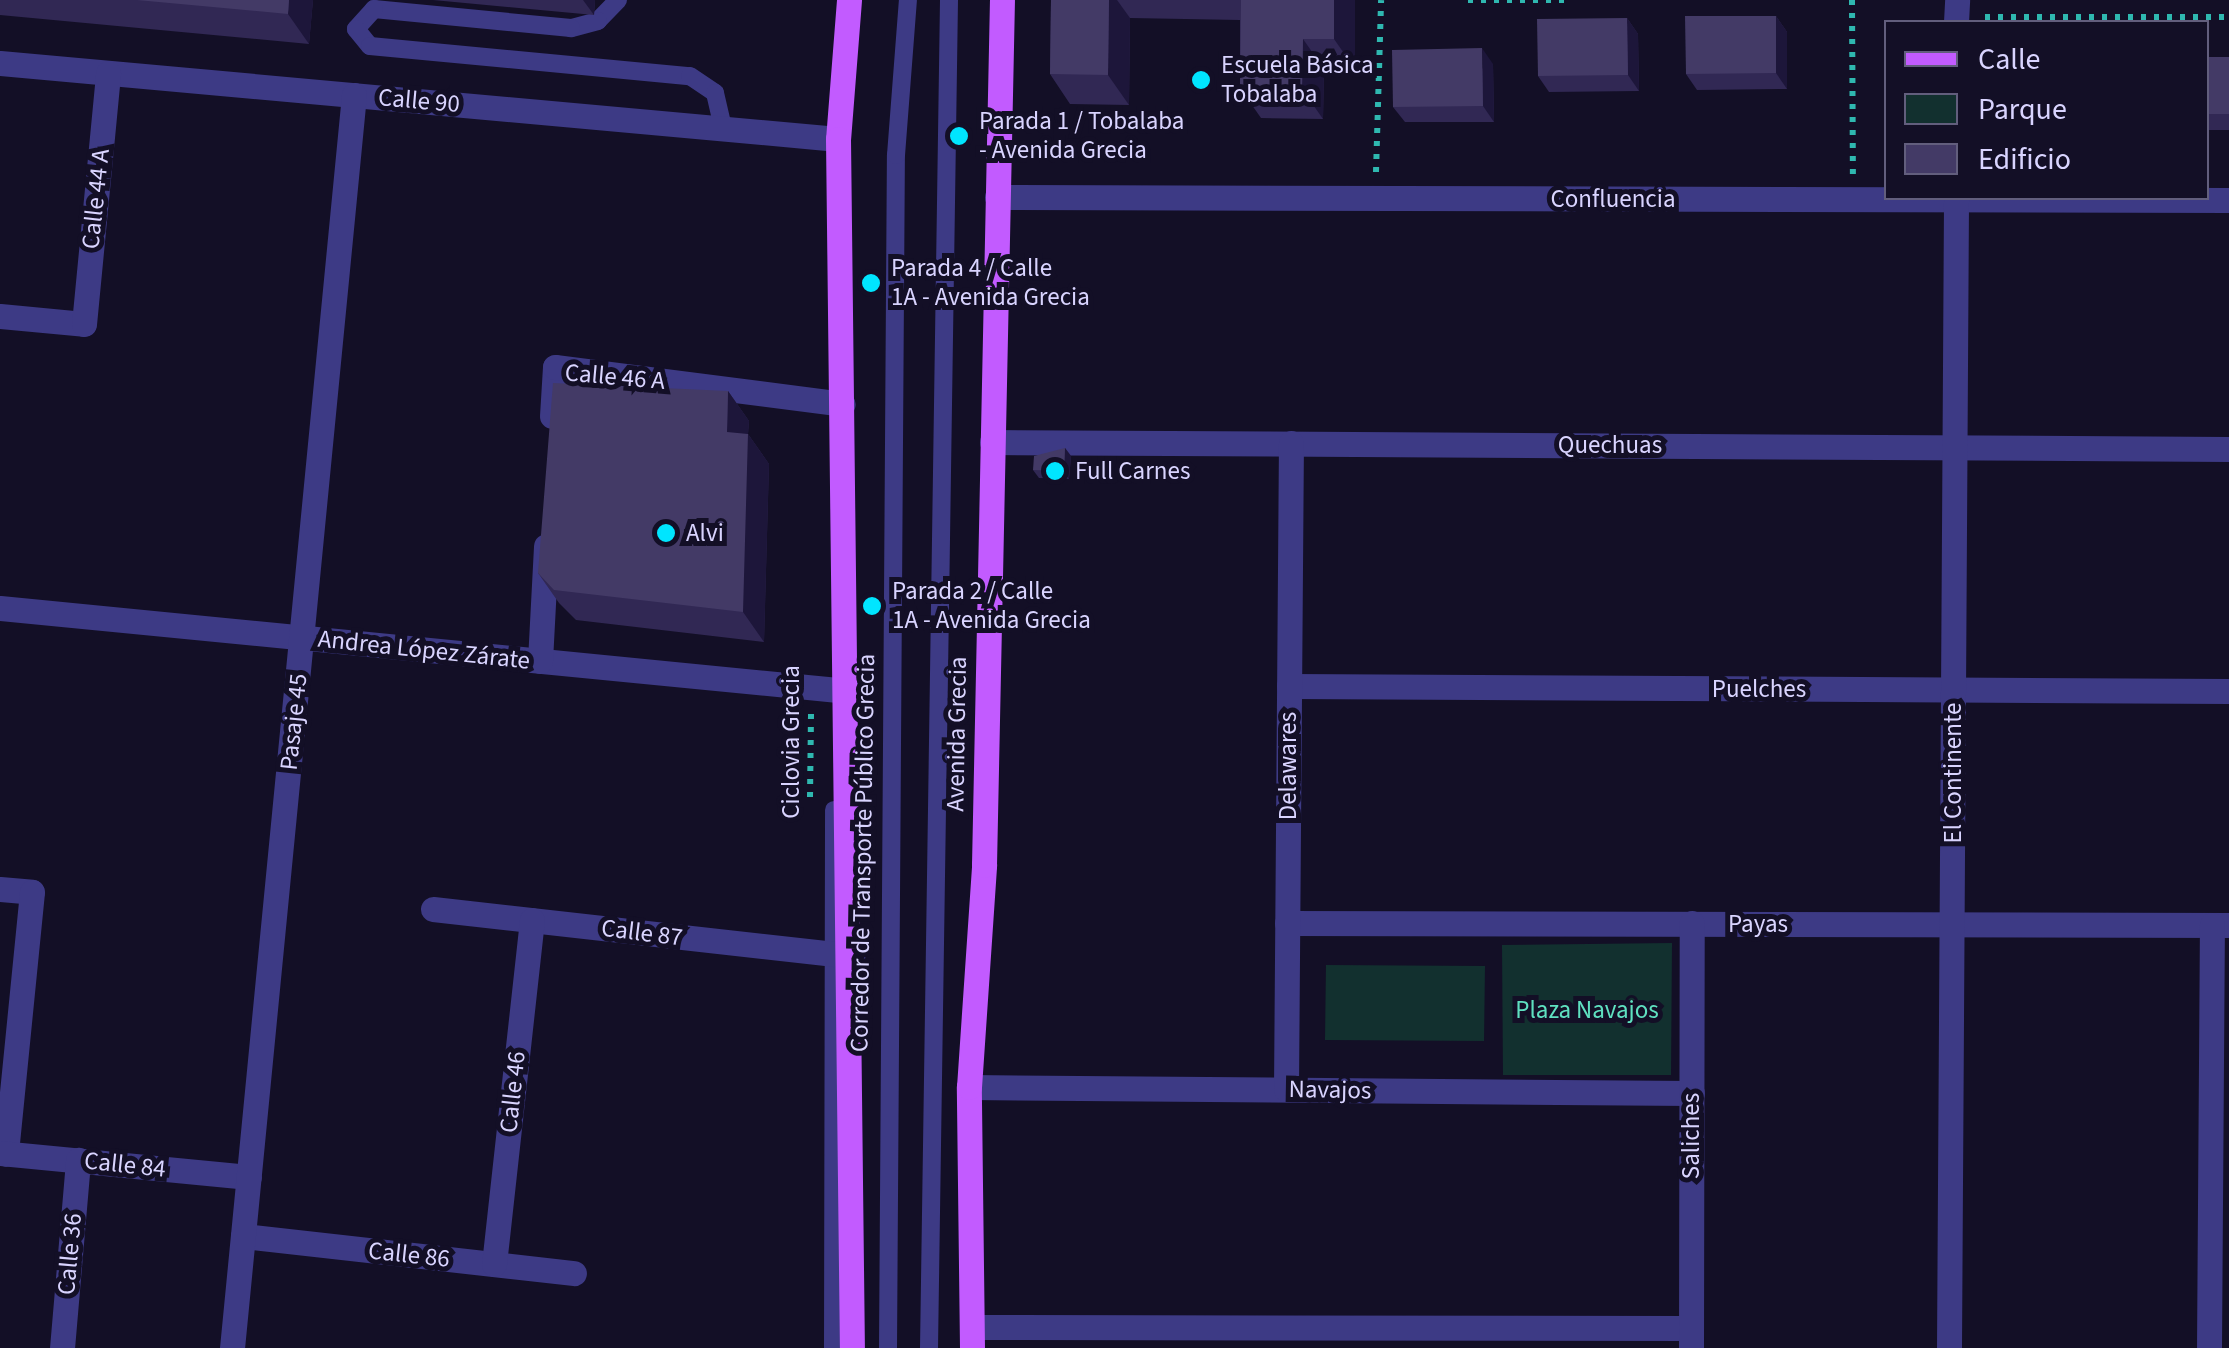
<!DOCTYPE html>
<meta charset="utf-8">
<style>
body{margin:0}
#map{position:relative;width:2229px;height:1348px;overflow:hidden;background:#130f26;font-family:"Source Sans 3",sans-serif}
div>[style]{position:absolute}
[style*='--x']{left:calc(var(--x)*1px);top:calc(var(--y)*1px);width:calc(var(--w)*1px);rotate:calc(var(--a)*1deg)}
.green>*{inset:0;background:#12302f}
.path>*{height:6px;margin-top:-3px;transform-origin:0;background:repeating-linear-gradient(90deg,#2fb8b0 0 5px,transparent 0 13px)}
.service>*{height:18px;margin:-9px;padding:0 9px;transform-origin:9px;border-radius:9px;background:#3d3a85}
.minor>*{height:25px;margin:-12.5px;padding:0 12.5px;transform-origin:12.5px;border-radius:12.5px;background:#3d3a85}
.primary>*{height:25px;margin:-12.5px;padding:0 12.5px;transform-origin:12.5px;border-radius:12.5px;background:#c25bff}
.wall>*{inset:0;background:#312854}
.shaded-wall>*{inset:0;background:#1d163a}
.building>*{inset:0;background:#433a66}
.dots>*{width:28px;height:28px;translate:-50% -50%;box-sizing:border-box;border:5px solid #130f26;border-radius:50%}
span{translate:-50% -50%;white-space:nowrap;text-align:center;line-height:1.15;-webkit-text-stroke:10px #130f26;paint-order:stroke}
.poi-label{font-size:25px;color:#d9d4ff}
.left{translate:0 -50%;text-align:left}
.street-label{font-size:25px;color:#d9d4ff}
.park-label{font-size:25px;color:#5fe0c0}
.legend{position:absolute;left:1884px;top:20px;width:325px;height:180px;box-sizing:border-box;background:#130f26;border:2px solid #625e7d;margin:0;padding:12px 18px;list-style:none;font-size:30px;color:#d9d4ff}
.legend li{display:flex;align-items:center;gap:20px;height:50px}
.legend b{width:50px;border:2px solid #625e7d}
</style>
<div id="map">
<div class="green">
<i style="clip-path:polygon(1672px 943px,1671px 1075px,1503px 1075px,1502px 945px)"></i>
<i style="clip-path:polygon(1326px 965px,1485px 966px,1484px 1041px,1325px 1040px)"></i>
</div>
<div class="path">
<i style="--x:1468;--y:0;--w:99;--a:0"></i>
<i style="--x:1852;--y:0;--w:174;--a:89.7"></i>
<i style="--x:1985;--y:17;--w:244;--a:0"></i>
<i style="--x:1376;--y:172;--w:172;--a:-88.3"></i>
<i style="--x:810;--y:797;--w:83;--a:-89.3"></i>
</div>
<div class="service">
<i style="--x:618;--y:0;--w:29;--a:134"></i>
<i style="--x:598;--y:21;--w:28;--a:165"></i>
<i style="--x:571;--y:28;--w:198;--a:-174.5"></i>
<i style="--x:374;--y:9;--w:27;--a:132"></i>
<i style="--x:356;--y:29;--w:22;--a:51"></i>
<i style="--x:370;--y:46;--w:321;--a:5.4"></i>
<i style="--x:690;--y:76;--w:30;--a:34"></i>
<i style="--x:715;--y:93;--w:37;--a:77"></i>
<i style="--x:833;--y:1348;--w:538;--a:-89.89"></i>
<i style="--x:888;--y:1348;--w:1193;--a:-89.62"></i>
<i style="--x:896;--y:155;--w:155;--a:-85.6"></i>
<i style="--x:929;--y:1348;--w:1348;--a:-89.15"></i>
</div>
<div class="minor">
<i style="--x:1956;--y:22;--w:22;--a:-87"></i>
<i style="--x:0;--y:63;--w:841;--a:5.18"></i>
<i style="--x:997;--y:197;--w:1232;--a:0.14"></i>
<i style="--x:0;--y:316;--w:84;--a:5.4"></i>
<i style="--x:84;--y:324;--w:252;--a:-84.5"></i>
<i style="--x:552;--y:416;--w:49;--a:-86.5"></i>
<i style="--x:555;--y:367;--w:290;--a:7.3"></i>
<i style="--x:992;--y:442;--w:1237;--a:0.32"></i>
<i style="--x:0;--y:608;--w:852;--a:5.59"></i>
<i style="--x:540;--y:661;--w:115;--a:-87"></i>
<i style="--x:1289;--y:686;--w:940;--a:0.3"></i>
<i style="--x:0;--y:889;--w:32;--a:5"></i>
<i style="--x:32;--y:892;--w:263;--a:95.7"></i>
<i style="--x:433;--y:909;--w:422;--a:6.4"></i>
<i style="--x:1287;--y:923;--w:942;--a:0.12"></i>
<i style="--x:969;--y:1087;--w:723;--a:0.48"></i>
<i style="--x:1286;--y:1089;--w:646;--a:-89.56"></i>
<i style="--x:0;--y:1153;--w:250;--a:5.5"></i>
<i style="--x:243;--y:1236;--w:333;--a:6.4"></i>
<i style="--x:494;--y:1264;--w:346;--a:-83.7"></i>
<i style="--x:972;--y:1327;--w:719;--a:0.08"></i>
<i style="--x:62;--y:1348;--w:189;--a:-85.1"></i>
<i style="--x:232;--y:1348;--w:1259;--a:-84.44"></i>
<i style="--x:1691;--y:1348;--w:425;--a:-89.9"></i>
<i style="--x:1949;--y:1348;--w:1150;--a:-89.65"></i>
<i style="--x:2209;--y:1348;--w:423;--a:-89.6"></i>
</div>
<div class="primary">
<i style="--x:849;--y:0;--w:139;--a:94.5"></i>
<i style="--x:838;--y:139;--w:1209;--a:89.34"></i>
<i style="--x:972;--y:1348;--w:261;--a:-90.7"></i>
<i style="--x:969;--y:1087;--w:223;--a:-86.1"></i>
<i style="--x:984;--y:865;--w:865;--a:-88.81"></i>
</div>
<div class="wall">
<i style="clip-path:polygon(0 0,313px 0,309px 44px,0 15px)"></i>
<i style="clip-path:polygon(433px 0,595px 0,594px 15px)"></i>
<i style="clip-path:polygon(1051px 0,1355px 0,1355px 69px,1324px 69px,1323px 119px,1261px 118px,1240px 88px,1240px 20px,1130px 18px,1129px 105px,1070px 104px,1050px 74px)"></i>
<i style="clip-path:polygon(1776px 16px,1787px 32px,1787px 89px,1697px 90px,1686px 74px)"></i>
<i style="clip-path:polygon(1627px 18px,1638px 34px,1639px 91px,1549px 92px,1538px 76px)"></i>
<i style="clip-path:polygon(2206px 57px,2229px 57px,2229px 130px,2206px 130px)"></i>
<i style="clip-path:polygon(1493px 64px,1494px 122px,1405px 122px,1393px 107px)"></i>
<i style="clip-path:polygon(728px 391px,749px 421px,748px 434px,769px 464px,764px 642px,576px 620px,559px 603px,538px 573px)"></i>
<i style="clip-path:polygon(1065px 448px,1071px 456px,1069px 479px,1039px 478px,1033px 470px)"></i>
</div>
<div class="shaded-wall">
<i style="clip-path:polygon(289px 0,313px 0,309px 44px,288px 14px)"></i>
<i style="clip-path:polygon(583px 0,595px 0,594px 15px)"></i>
<i style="clip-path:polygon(1109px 0,1117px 0,1130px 18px,1129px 105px,1108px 75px)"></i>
<i style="clip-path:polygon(1334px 0,1355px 0,1355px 69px,1334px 39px)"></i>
<i style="clip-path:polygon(1776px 16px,1787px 32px,1787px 89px,1776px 73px)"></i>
<i style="clip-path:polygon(1627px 18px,1638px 34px,1639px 91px,1628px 75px)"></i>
<i style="clip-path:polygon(1303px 39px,1324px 69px,1323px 119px,1302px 89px)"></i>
<i style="clip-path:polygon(1482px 48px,1493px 64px,1494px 122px,1483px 106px)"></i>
<i style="clip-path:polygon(728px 391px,749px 421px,748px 434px,769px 464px,764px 642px,743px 612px,727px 432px)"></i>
<i style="clip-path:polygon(1065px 448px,1071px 456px,1069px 479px,1064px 471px)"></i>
</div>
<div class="building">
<i style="clip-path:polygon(137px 0,289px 0,288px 14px)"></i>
<i style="clip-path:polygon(1051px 0,1109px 0,1108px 75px,1050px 74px)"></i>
<i style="clip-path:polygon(1241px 0,1334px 0,1334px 39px,1303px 39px,1302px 89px,1240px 88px)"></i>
<i style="clip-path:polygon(1685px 16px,1776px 16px,1776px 73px,1686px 74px)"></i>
<i style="clip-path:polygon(1627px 18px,1628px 75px,1538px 76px,1537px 19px)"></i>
<i style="clip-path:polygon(1482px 48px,1483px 106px,1393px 107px,1392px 50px)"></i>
<i style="clip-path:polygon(2206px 57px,2229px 57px,2229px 114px,2206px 114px)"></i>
<i style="clip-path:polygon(553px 383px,728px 391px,727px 432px,748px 434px,743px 612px,554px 590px,538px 573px)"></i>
<i style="clip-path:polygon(1065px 448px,1064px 471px,1033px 470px,1034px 456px)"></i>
</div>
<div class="dots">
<i style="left:1201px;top:80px;background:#00e5ff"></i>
<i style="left:959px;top:136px;background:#00e5ff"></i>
<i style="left:871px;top:283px;background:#00e5ff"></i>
<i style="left:1055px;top:471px;background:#00e5ff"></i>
<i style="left:666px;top:533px;background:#00e5ff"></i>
<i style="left:872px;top:606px;background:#00e5ff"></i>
</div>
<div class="poi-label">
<span class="left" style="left:1221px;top:80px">Escuela Básica<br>Tobalaba</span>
<span class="left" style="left:979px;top:136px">Parada 1 / Tobalaba<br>- Avenida Grecia</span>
<span class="left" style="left:891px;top:283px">Parada 4 / Calle<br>1A - Avenida Grecia</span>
<span class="left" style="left:1075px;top:471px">Full Carnes</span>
<span class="left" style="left:686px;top:533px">Alvi</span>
<span class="left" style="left:892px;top:606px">Parada 2 / Calle<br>1A - Avenida Grecia</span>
</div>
<div class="street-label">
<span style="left:419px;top:101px;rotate:5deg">Calle 90</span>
<span style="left:96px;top:199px;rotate:-84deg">Calle 44 A</span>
<span style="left:1613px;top:199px">Confluencia</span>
<span style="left:615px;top:377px;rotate:5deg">Calle 46 A</span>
<span style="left:1610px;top:445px">Quechuas</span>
<span style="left:424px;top:650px;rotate:6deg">Andrea López Zárate</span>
<span style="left:1759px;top:689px">Puelches</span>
<span style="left:294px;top:722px;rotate:-84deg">Pasaje 45</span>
<span style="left:957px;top:734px;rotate:-89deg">Avenida Grecia</span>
<span style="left:791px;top:742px;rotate:-90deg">Ciclovia Grecia</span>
<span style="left:1288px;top:766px;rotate:-90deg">Delawares</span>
<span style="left:1953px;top:773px;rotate:-90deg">El Continente</span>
<span style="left:863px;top:853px;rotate:-89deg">Corredor de Transporte Público Grecia</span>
<span style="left:1758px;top:924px">Payas</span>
<span style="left:642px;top:933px;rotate:7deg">Calle 87</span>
<span style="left:1330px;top:1090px;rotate:1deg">Navajos</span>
<span style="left:513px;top:1092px;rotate:-84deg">Calle 46</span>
<span style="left:1691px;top:1136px;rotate:-90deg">Saliches</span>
<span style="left:125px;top:1165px;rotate:6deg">Calle 84</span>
<span style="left:70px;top:1254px;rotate:-85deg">Calle 36</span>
<span style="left:409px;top:1255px;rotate:6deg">Calle 86</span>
</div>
<div class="park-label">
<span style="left:1587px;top:1010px">Plaza Navajos</span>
</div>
<ul class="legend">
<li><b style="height:12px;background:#c25bff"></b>Calle</li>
<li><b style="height:28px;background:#12302f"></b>Parque</li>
<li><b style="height:28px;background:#433a66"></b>Edificio</li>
</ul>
</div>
